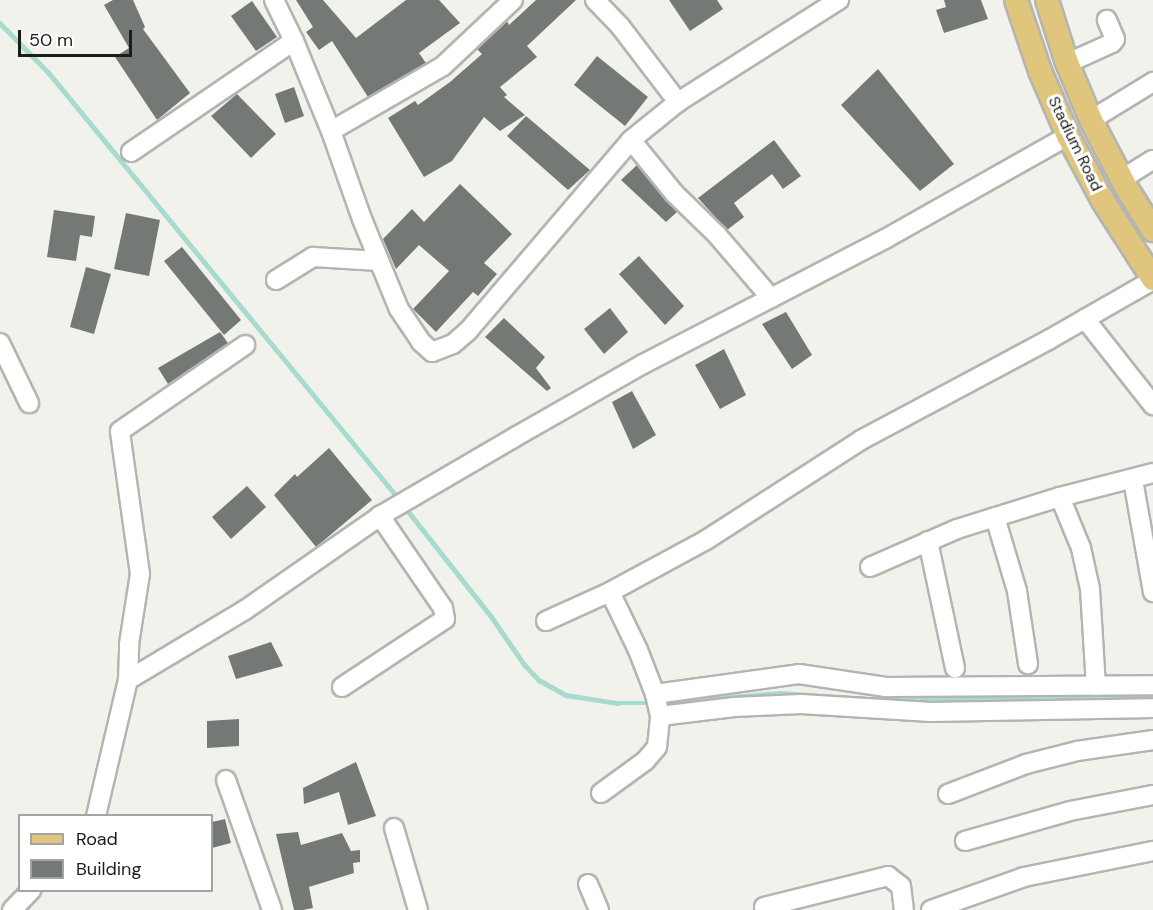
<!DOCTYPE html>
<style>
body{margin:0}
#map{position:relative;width:1153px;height:910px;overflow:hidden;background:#f1f2ec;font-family:"DM Sans",sans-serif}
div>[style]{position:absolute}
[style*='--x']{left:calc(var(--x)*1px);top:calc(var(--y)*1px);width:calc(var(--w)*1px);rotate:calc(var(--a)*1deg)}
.stream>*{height:4.5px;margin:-2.25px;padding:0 2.25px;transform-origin:2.25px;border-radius:2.25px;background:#a8dbcf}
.building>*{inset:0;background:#757975}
.roads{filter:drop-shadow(2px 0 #b4b5b0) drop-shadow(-2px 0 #b4b5b0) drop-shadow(0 2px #b4b5b0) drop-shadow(0 -2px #b4b5b0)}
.minor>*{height:18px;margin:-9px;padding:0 9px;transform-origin:9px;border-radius:9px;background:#fff}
.major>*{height:22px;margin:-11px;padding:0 11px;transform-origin:11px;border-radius:11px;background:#e0c67d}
span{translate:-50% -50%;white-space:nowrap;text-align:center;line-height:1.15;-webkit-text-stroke:6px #fff;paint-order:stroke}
.street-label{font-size:16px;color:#1c1c1a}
.legend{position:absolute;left:18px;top:814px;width:195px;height:78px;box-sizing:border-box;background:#fff;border:2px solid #a4a4a3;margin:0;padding:8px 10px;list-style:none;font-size:18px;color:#1c1c1a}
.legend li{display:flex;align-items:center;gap:12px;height:30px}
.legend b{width:30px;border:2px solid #a4a4a3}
.scale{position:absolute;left:18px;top:30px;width:114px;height:27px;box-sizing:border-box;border:3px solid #1c1c1a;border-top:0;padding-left:8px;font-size:18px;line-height:21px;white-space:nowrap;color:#1c1c1a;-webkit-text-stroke:4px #fff;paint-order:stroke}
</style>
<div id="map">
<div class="stream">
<i style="--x:0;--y:23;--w:70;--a:45.6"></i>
<i style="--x:49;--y:73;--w:551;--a:50.59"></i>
<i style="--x:404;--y:506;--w:140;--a:51.7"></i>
<i style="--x:491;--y:616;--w:58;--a:55.5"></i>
<i style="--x:524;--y:664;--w:22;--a:47"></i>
<i style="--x:539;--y:680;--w:31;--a:29"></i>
<i style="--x:566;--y:695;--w:52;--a:8.9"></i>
<i style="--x:617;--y:703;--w:36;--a:0"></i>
<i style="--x:661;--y:703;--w:119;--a:-4.8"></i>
<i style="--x:780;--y:693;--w:90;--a:3.8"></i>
<i style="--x:870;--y:699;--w:283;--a:-0.4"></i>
</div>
<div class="building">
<i style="clip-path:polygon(113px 0,133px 0,145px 27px,143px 29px,190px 93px,157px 120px,115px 57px,129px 48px,104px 5px)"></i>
<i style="clip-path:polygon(296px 0,323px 0,356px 38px,406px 0,439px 0,460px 23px,419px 53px,426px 63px,368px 97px,332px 41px,319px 50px,306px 32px,313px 27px)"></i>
<i style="clip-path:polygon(536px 0,576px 0,527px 46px,537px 57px,500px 87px,507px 95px,504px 97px,525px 115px,500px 131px,484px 117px,452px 161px,424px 177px,388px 118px,415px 101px,418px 105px,450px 82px,482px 54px,477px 49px,507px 21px,509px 25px)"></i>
<i style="clip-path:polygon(669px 0,717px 0,723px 9px,690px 31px)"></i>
<i style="clip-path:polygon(944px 0,981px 0,988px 19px,944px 33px,936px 10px,946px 7px)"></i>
<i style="clip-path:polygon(252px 1px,277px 37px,256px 51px,231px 16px)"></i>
<i style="clip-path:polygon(597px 56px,648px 97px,625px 126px,574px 85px)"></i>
<i style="clip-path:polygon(878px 69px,954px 164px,920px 191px,841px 105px)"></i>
<i style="clip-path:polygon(294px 87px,304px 116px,285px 123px,275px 94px)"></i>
<i style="clip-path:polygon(237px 94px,276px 134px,251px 158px,211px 116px)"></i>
<i style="clip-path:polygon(526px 116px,590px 170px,568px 190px,507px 136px)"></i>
<i style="clip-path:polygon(774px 140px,801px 176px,783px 189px,772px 174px,734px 203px,744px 217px,727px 230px,698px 198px)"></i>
<i style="clip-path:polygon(637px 165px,677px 212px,666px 222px,621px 180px)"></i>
<i style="clip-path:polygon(460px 184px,512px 234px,484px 263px,497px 274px,478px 296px,473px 292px,436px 332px,413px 309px,449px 271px,419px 245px,396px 269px,383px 239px,412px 209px,424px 222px)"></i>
<i style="clip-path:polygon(54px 210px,95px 216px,92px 237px,80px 235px,76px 261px,47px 257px)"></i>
<i style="clip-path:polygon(126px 213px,160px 220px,149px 276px,114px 269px)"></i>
<i style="clip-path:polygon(182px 247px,241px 320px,224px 335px,164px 261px)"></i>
<i style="clip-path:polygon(639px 256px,684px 306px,665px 325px,619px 274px)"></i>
<i style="clip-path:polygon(86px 267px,111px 274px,94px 334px,70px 327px)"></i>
<i style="clip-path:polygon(610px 308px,628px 332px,604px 354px,584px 329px)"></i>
<i style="clip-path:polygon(786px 312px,812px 355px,792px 369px,762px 324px)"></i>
<i style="clip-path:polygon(504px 318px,545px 357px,536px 368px,551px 388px,547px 391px,485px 337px)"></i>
<i style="clip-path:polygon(220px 332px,228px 343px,168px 384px,158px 368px)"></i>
<i style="clip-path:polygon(724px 349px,746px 395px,720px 409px,695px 365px)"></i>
<i style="clip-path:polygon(632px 391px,656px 435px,633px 449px,612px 402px)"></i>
<i style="clip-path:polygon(329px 448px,372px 500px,316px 547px,274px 495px,295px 474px,297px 477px)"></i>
<i style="clip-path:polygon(247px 486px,266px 507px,231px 539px,212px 517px)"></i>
<i style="clip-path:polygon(271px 642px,283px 666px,236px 679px,228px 656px)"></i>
<i style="clip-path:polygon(239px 719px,239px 746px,207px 748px,207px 721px)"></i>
<i style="clip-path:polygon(356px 762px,376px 816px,348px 825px,339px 792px,304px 804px,303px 788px)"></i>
<i style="clip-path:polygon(225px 819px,231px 843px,212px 848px,212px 822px)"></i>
<i style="clip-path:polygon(298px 832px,301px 845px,342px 833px,351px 851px,360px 850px,360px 862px,353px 863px,354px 873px,309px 887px,313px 908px,303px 910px,294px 910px,276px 834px)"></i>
</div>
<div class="roads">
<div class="minor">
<i style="--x:274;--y:0;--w:46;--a:64"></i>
<i style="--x:294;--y:41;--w:97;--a:67.7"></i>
<i style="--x:331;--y:131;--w:93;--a:70.6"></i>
<i style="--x:362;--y:219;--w:97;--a:67.7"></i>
<i style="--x:399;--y:309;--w:40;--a:56"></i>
<i style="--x:421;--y:342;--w:15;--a:42"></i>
<i style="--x:432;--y:352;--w:22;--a:-21"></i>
<i style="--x:453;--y:344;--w:20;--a:-41"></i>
<i style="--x:468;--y:331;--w:251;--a:-49.5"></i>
<i style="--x:631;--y:140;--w:60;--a:-39"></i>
<i style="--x:678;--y:102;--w:191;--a:-32.4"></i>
<i style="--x:595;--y:0;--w:36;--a:46"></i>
<i style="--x:620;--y:26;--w:96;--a:52.7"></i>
<i style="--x:1068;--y:63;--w:48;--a:-24.4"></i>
<i style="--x:1112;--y:43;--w:5;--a:-53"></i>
<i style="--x:1115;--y:39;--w:21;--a:-113"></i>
<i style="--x:1091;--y:120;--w:73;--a:-31.5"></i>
<i style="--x:331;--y:131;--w:129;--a:-30.1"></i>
<i style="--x:443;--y:66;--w:96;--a:-43.3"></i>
<i style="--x:631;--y:140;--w:68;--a:50.9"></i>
<i style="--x:674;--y:193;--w:60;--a:44.3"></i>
<i style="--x:717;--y:235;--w:83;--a:49.4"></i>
<i style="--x:131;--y:152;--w:197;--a:-34.3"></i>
<i style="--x:1122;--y:179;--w:36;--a:-32"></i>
<i style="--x:276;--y:280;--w:44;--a:-31.9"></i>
<i style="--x:313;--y:257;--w:66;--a:3.5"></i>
<i style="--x:1085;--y:319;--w:110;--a:51.7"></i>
<i style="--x:0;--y:343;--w:67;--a:64.2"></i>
<i style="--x:1133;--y:480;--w:114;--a:79.9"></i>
<i style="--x:1060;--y:497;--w:55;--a:67.6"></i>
<i style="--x:1081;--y:548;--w:42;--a:77.6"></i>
<i style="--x:1090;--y:589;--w:97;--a:86.5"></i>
<i style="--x:995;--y:517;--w:77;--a:73.4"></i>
<i style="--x:1017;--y:591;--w:74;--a:81.4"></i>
<i style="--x:928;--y:541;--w:130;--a:78"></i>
<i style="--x:870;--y:567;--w:95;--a:-23.6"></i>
<i style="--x:957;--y:529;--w:108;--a:-17.3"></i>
<i style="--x:1060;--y:497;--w:96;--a:-14.5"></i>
<i style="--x:546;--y:621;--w:70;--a:-24.4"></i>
<i style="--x:610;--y:592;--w:109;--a:-28.4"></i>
<i style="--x:706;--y:540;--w:184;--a:-32.8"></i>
<i style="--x:861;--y:440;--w:214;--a:-28.1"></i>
<i style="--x:1050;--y:339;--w:119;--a:-29.8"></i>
<i style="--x:128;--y:680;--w:136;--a:-30.9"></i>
<i style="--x:245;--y:610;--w:165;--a:-34.8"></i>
<i style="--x:380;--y:516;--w:156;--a:-30.3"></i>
<i style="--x:515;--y:437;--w:147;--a:-29.7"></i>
<i style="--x:643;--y:364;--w:272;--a:-27.3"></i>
<i style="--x:885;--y:239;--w:210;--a:-29.4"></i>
<i style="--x:342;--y:687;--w:123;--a:-33.4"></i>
<i style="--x:445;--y:619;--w:11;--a:-100"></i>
<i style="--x:443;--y:608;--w:112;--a:-124.4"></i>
<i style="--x:655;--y:694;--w:145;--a:-7.9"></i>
<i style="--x:799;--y:674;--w:88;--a:8.5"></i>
<i style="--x:886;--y:687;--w:267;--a:-0.4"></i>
<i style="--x:660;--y:716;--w:75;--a:-6.9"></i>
<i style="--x:734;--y:707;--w:67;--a:-2.6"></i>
<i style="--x:801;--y:704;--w:130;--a:3.5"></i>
<i style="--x:931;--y:712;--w:222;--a:-1"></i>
<i style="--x:226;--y:780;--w:138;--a:70.5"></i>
<i style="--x:601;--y:793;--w:54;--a:-36"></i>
<i style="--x:645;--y:761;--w:18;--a:-49"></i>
<i style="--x:657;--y:747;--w:31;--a:-84"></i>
<i style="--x:660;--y:716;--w:23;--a:-103"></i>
<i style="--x:655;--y:694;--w:47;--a:-111.1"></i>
<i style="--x:638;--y:650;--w:64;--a:-115.8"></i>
<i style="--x:948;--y:794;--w:84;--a:-21"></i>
<i style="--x:1026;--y:764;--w:53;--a:-14.3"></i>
<i style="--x:1077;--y:751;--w:77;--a:-8.2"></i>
<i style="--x:96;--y:816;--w:140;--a:-76.8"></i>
<i style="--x:128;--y:680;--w:36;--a:-88"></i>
<i style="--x:129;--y:644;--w:71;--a:-81.1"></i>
<i style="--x:140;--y:574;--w:144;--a:-98"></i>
<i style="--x:120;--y:431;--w:152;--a:-34.5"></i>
<i style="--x:394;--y:828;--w:85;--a:73.7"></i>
<i style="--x:965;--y:841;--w:109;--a:-15.9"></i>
<i style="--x:1070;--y:811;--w:85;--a:-10.9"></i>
<i style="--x:588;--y:884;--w:28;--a:67"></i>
<i style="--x:764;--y:907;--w:128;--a:-14"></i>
<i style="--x:888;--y:876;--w:16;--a:38"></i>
<i style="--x:901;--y:886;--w:24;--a:83"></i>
<i style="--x:12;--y:910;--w:28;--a:-46"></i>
<i style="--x:931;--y:910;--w:99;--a:-19.5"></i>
<i style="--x:1024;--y:877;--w:132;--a:-11.4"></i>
</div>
<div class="major">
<i style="--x:1016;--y:0;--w:75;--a:71.3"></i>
<i style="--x:1040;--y:71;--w:71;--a:66.7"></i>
<i style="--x:1068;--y:136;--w:74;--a:61.7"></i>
<i style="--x:1103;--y:201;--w:93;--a:57.3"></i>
<i style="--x:1047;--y:0;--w:63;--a:72.4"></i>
<i style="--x:1066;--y:60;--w:65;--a:67.4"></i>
<i style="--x:1091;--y:120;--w:76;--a:62.4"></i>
<i style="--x:1126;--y:187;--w:51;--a:57.9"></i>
</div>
</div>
<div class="street-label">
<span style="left:1075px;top:144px;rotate:64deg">Stadium Road</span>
</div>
<ul class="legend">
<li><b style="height:8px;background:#e0c67d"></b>Road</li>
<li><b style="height:16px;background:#757975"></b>Building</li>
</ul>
<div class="scale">50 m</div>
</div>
